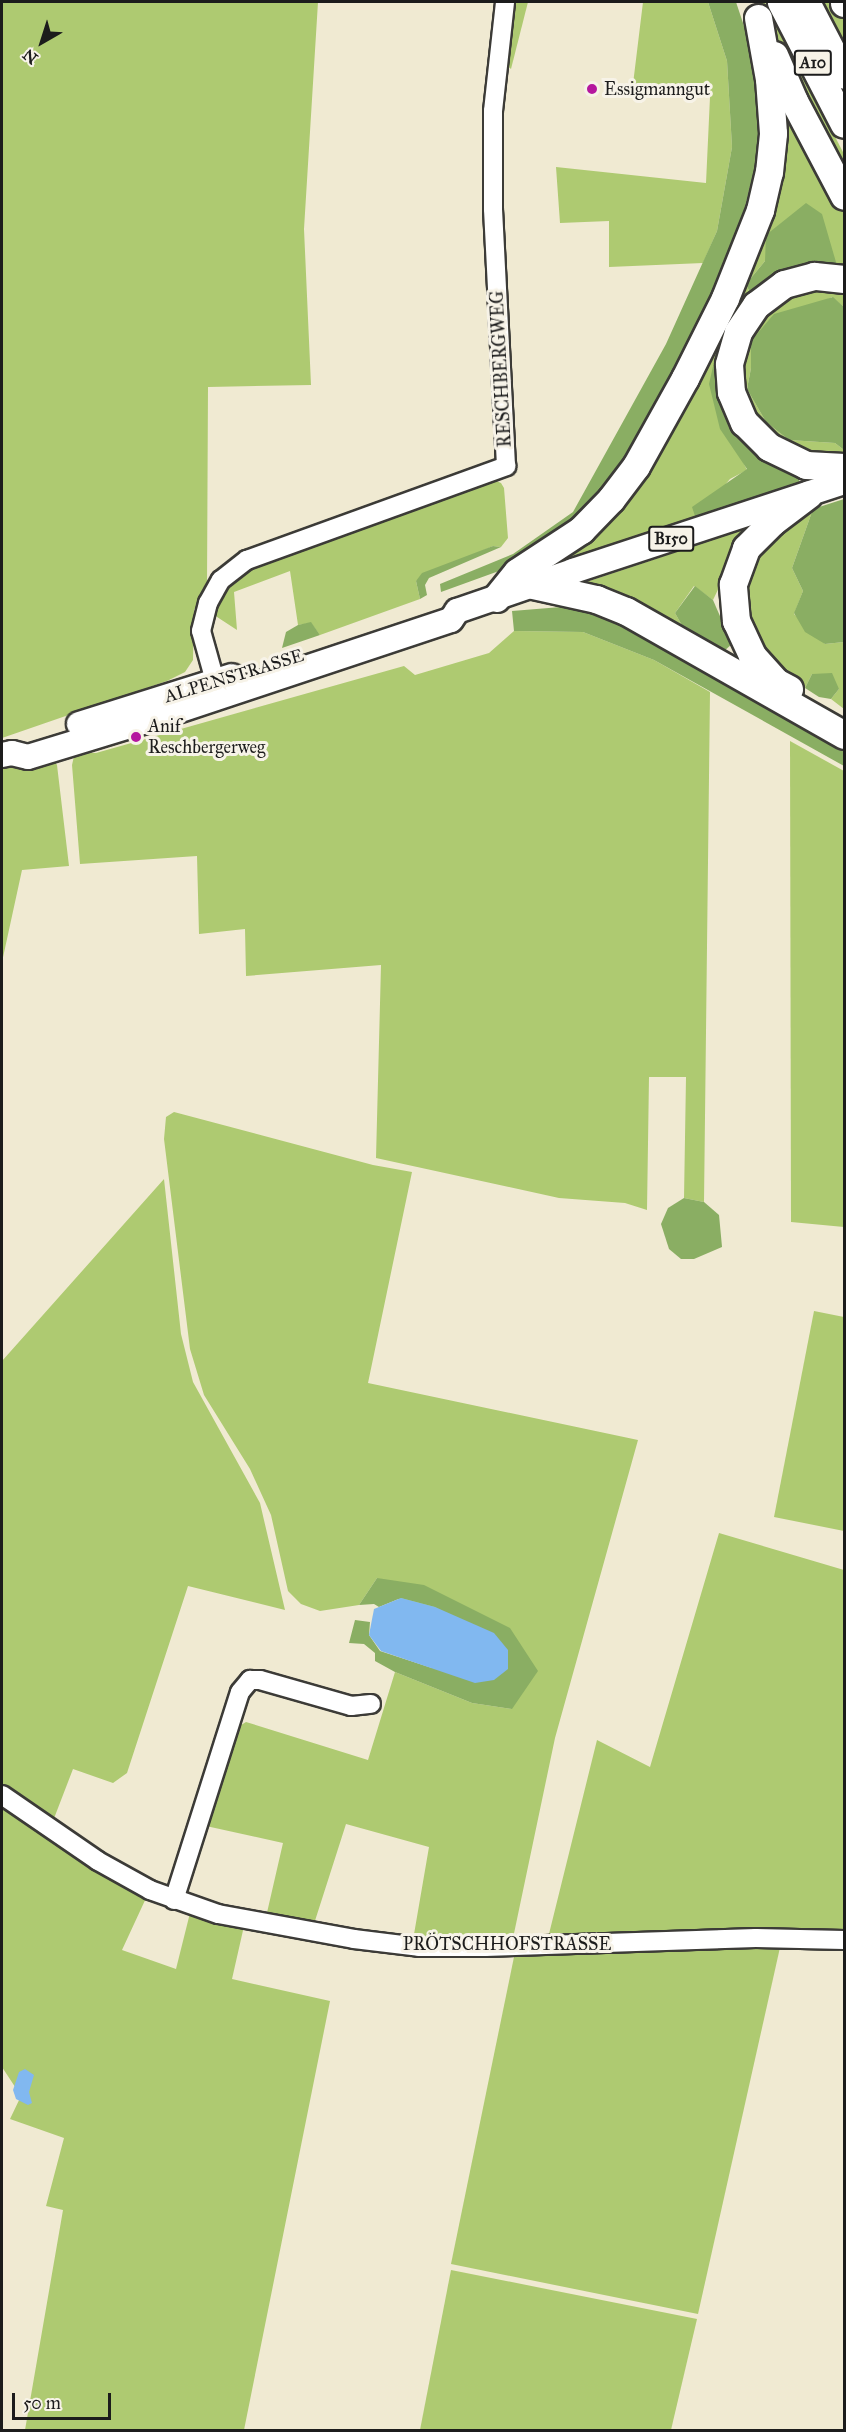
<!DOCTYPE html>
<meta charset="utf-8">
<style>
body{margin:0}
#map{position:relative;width:846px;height:2432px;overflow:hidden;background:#f0ead2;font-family:"IM FELL Great Primer",serif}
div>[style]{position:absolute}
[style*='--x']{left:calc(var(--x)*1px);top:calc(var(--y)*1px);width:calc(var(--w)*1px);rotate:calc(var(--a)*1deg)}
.green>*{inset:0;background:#aeca71}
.forest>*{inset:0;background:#8aae63}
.water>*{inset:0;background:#81b8f0}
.roads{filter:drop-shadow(2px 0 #3c3b37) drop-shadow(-2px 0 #3c3b37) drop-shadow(0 2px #3c3b37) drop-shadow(0 -2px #3c3b37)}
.minor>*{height:18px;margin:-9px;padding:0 9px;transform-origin:9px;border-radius:9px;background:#fff}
.major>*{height:24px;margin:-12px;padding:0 12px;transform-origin:12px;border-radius:12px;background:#fff}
.highway>*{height:27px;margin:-13.5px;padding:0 13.5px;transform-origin:13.5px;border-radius:13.5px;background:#fff}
.dots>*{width:16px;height:16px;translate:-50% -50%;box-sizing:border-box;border:3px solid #f7f3e8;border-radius:50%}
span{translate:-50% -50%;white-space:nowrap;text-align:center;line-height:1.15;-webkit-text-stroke:6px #f7f3e8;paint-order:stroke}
.shield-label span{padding:2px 4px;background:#f7f3e8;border:2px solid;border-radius:4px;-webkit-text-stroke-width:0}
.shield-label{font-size:16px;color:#1c1c1c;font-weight:700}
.poi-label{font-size:18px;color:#1c1c1c}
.left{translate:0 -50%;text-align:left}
.street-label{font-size:18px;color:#1c1c1c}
.frame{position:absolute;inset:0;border:3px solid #1c1c1c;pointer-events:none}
.north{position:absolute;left:12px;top:12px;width:60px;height:60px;-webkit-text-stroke:4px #f7f3e8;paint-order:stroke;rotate:219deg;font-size:16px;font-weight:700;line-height:24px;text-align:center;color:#1c1c1c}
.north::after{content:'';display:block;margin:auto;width:21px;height:27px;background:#1c1c1c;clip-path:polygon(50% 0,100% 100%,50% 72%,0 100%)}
.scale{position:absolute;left:12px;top:2393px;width:99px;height:27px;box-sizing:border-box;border:3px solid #1c1c1c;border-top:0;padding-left:8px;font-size:18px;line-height:21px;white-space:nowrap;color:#1c1c1c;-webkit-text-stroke:4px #f7f3e8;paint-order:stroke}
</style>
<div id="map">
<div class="green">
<i style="clip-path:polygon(2px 2px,318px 2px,304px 229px,311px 385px,208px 387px,207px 587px,194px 610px,193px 660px,185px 672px,167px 681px,2px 738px)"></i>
<i style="clip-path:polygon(511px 2px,528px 2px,511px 69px,504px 63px)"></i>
<i style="clip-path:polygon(641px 2px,708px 2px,727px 61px,732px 147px,717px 231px,703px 263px,609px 267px,609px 221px,560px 223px,556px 167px,706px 183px,710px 97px,624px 83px,633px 84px,643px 2px)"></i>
<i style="clip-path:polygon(759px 2px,765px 2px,844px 154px,844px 184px,785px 68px)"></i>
<i style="clip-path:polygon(822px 2px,838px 2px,844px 14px,844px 44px)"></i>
<i style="clip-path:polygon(775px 75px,844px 212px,844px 272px,765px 261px,746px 284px,752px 297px,737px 314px,739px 454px,747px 470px,730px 479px,696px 519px,535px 572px,571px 545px,740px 278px)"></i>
<i style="clip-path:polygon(844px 286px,844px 307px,832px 297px,751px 341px,751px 368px,747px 389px,766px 422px,789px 440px,835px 443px,844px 450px,844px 459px,796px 452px,761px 430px,746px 406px,738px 360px,744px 332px,796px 289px)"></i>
<i style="clip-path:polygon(492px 479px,501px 483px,504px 488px,508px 538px,501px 547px,493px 546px,416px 581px,420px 599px,320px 635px,311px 623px,298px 625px,290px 571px,234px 592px,237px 630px,214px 615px,220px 595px,239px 573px,266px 557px)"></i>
<i style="clip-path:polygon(813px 509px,792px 568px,803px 591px,794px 614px,825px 644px,844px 642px,844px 709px,831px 699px,839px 689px,812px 674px,805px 688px,777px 669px,746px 628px,741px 582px,752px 556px,781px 527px)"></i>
<i style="clip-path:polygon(757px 525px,736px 552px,713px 600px,694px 586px,675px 613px,684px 629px,574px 586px)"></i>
<i style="clip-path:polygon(514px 631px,583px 632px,654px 660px,710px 692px,704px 1202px,684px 1198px,686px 1077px,649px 1077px,647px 1210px,625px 1203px,559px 1198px,376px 1158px,381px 965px,246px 976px,245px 929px,199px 934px,197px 856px,80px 864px,72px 765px,75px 752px,96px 753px,404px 666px,415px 675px,489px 653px)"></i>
<i style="clip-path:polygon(790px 741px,844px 771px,844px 1227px,791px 1222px)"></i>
<i style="clip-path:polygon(52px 757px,57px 765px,69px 866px,22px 870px,2px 962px,2px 769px)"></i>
<i style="clip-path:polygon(174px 1112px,373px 1165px,412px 1172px,368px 1383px,638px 1440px,555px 1738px,512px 1943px,413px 1940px,429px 1847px,346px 1824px,313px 1927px,266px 1917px,283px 1843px,206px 1826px,238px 1727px,246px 1722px,368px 1760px,395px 1672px,472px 1703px,512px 1709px,377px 1578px,359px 1605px,320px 1611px,301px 1604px,288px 1591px,271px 1515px,250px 1469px,204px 1395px,190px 1349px,164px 1139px,166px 1117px)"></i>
<i style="clip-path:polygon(164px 1179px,181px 1334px,193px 1382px,260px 1503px,285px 1610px,188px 1586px,127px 1773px,113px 1783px,73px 1769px,53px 1821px,2px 1788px,2px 1361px)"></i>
<i style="clip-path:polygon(814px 1311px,844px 1317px,844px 1531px,774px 1517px)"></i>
<i style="clip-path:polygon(719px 1533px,844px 1570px,844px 1935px,547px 1942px,597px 1740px,650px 1767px)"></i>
<i style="clip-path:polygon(2px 1802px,147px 1896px,122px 1950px,176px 1969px,190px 1913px,244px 1926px,232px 1979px,330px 2001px,244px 2430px,25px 2430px,63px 2210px,46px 2206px,64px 2138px,10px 2119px,21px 2096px,2px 2067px)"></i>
<i style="clip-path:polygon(781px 1943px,698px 2314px,451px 2264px,515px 1952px)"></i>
<i style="clip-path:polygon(451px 2270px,697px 2319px,671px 2430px,420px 2430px)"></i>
</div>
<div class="forest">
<i style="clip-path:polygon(708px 2px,736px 2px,753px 53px,760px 146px,737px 240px,665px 397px,603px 489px,554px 540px,513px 566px,441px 592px,440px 584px,513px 554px,573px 512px,666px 344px,717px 231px,732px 147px,727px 61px)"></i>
<i style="clip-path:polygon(806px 203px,822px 214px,838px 269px,752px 297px,746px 284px,765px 261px,766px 235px)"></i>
<i style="clip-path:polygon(833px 297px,844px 307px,844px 450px,835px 443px,789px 440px,766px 422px,747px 389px,751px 368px,751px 341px,774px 314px)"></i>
<i style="clip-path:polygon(726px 334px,724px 394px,801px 472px,799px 482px,696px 519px,692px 507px,747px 469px,720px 429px,709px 384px,719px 340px)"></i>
<i style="clip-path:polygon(844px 499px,844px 642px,825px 644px,805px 632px,794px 613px,803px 591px,792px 568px,813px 509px)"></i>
<i style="clip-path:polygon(493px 546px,501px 547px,429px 578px,425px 585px,427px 595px,420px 599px,416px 581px,422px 573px)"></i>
<i style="clip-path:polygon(695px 586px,713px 600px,732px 644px,723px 652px,684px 629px,675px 613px)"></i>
<i style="clip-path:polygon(561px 607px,604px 615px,844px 751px,844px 766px,654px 660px,583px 632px,514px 631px,512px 611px)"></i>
<i style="clip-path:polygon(311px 622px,320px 635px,282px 648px,286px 632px,298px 625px)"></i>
<i style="clip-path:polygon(832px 673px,839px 689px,831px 699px,819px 697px,805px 688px,812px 674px)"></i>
<i style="clip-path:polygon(684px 1198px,704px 1202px,719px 1215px,722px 1247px,694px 1259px,681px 1259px,669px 1249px,661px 1224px,668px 1208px)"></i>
<i style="clip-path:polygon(377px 1578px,424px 1585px,510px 1628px,538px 1671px,512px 1709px,472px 1703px,395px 1672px,375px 1661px,375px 1653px,364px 1644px,349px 1643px,355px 1620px,370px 1622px,369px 1635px,380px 1651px,432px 1668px,459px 1620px,435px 1607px,401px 1598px,379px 1607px,374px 1604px,359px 1605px)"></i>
</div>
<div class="water">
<i style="clip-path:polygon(401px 1598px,435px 1607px,494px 1633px,508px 1650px,508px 1669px,494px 1680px,475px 1683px,381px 1651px,369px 1635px,374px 1609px)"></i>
<i style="clip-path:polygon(25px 2069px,34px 2075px,29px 2092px,32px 2103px,28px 2105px,16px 2099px,13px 2090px,19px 2072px)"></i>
</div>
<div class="roads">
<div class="minor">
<i style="--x:215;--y:681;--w:52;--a:-105.6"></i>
<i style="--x:201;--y:631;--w:29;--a:-76"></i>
<i style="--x:208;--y:603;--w:26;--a:-61"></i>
<i style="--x:221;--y:580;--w:33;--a:-38"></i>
<i style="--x:247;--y:560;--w:276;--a:-19.9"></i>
<i style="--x:506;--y:466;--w:257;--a:-92.9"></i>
<i style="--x:493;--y:209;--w:98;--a:-90"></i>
<i style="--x:493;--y:111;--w:110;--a:-83.7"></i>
<i style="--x:2;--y:1795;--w:116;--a:34.5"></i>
<i style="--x:98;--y:1861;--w:60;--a:29.1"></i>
<i style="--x:150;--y:1890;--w:72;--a:19.4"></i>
<i style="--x:218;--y:1914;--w:138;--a:10.4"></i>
<i style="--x:354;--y:1939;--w:65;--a:7"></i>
<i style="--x:419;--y:1947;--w:66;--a:0"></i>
<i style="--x:485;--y:1947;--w:271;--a:-1.9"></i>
<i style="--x:756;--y:1938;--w:88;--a:1.3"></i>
<i style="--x:174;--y:1900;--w:218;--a:-72.4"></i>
<i style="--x:240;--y:1692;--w:16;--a:-50"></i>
<i style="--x:250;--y:1680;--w:10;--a:0"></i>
<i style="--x:260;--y:1680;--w:95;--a:15.9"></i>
<i style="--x:351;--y:1706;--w:20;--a:-6"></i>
</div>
<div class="major">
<i style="--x:79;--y:724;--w:160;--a:-17.4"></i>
<i style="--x:2;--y:755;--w:10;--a:-11"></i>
<i style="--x:12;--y:753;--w:16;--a:14"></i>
<i style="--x:28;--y:757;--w:143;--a:-17"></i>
<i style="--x:165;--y:715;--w:301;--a:-18.4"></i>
<i style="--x:451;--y:620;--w:11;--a:-56"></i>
<i style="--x:457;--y:611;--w:123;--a:-19"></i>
<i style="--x:573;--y:571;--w:285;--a:-18.2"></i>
</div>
<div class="highway">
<i style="--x:781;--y:2;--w:137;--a:62.7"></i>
<i style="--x:806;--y:2;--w:82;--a:62.5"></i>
<i style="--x:844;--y:2;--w:1;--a:90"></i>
<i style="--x:774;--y:55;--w:50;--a:66.5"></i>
<i style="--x:794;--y:101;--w:107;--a:62.2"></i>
<i style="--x:844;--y:279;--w:30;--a:-174"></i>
<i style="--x:814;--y:276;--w:31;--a:165"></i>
<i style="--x:784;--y:284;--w:35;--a:143"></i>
<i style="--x:756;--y:305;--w:32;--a:124"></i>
<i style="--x:738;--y:332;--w:33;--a:106"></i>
<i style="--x:729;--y:364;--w:28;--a:86"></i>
<i style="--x:731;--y:392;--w:33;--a:67"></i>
<i style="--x:744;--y:422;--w:35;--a:45"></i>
<i style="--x:769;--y:447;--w:41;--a:25.9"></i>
<i style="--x:806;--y:465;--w:38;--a:3"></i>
<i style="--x:533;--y:585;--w:65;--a:12.5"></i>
<i style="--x:596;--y:599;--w:32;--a:22"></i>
<i style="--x:626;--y:611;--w:251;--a:29.6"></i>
<i style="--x:496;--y:598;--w:33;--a:-51"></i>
<i style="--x:517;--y:572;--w:77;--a:-33.3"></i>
<i style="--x:581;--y:530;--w:43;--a:-45.9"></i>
<i style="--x:611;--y:499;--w:41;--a:-52.9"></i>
<i style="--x:636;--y:466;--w:101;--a:-60.9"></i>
<i style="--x:685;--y:378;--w:89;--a:-63.4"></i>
<i style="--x:725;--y:298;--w:95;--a:-68.3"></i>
<i style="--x:760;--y:210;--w:39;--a:-77"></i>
<i style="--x:769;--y:172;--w:39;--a:-84"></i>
<i style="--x:773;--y:133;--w:54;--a:-94.2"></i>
<i style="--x:769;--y:79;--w:62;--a:-100.2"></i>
<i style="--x:789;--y:689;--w:15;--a:-152"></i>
<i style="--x:776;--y:682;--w:36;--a:-132"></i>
<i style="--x:752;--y:655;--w:38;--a:-115"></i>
<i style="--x:736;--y:621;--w:37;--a:-95"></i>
<i style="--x:733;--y:584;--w:38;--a:-70"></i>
<i style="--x:746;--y:548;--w:37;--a:-45"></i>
<i style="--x:772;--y:522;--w:46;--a:-37.1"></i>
</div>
</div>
<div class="dots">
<i style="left:592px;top:89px;background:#b5179e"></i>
<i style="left:136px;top:737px;background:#b5179e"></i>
</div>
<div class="shield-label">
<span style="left:813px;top:63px">A10</span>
<span style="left:671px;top:539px">B150</span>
</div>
<div class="poi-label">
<span class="left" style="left:604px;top:89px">Essigmanngut</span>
<span class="left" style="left:148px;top:737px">Anif<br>Reschbergerweg</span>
</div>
<div class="street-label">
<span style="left:501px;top:369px;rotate:-93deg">RESCHBERGWEG</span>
<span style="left:234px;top:676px;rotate:-17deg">ALPENSTRASSE</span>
<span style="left:507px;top:1944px">PRÖTSCHHOFSTRASSE</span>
</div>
<div class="frame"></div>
<div class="north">N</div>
<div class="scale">50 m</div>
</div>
